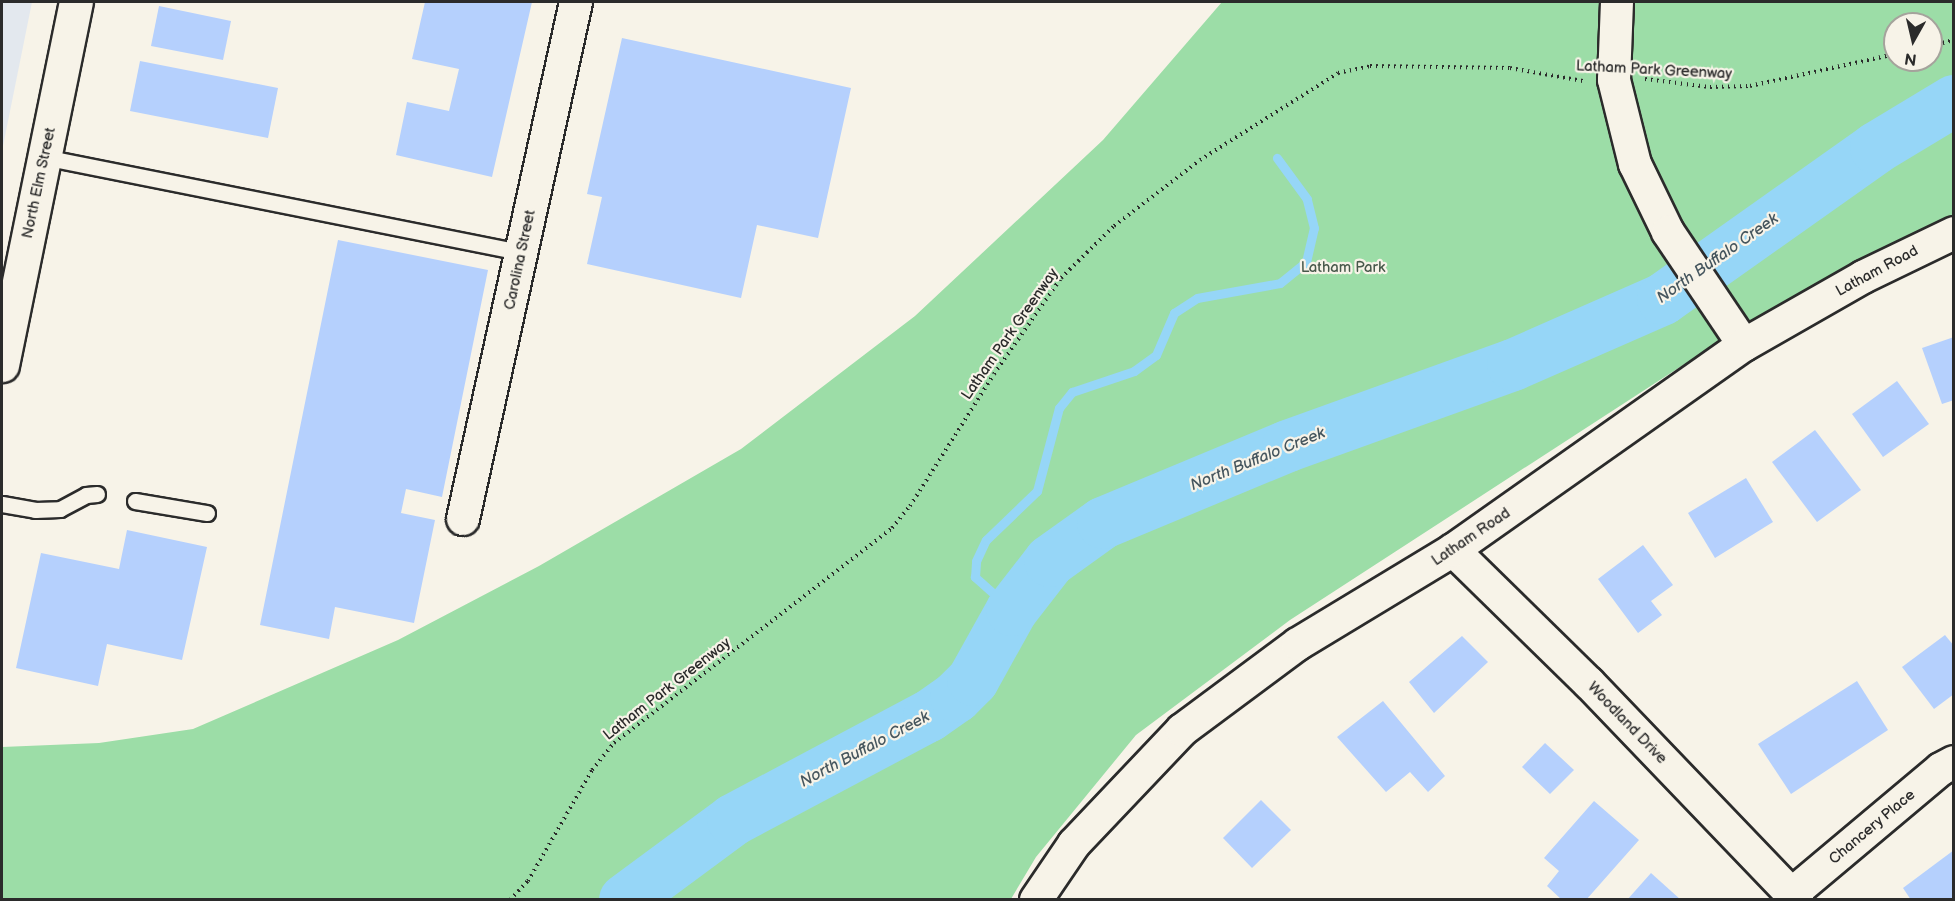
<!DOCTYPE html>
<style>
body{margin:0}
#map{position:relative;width:1955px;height:901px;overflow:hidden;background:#f7f3e8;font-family:"Balsamiq Sans",sans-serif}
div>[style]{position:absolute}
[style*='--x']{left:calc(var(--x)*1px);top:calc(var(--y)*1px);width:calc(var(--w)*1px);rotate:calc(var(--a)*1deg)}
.built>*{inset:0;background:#e3e8ee}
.green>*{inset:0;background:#9cdda7}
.stream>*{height:9px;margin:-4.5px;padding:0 4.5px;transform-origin:4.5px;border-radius:4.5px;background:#96d6f7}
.river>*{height:52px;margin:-26px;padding:0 26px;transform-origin:26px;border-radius:26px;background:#96d6f7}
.building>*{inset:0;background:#b5d0fd}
.path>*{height:4px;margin-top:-2px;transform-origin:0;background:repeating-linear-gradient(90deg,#2b2b2b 0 1.5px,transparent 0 6px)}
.roads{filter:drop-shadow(2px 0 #2b2b2b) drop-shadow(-2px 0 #2b2b2b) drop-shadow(0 2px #2b2b2b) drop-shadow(0 -2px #2b2b2b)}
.service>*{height:15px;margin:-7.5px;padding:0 7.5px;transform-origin:7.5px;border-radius:7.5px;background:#f7f3e8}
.minor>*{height:32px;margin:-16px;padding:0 16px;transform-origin:16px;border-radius:16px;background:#f7f3e8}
.secondary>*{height:33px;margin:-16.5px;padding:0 16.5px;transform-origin:16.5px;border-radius:16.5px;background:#f7f3e8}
span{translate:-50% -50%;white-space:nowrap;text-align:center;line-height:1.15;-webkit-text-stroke:4.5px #f7f3e8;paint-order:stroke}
.street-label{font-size:15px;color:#2b2b2b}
.park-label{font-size:15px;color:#47584a}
.water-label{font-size:16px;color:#46565e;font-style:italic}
.frame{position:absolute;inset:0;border:3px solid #2b2b2b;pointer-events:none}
.north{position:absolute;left:1883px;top:12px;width:60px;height:60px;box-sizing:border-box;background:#f7f3e8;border:2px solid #a5a39c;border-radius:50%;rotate:188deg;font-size:16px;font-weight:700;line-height:24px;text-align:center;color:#2b2b2b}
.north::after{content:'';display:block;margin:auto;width:21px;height:27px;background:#2b2b2b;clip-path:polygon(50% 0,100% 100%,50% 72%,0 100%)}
</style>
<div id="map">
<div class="built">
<i style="clip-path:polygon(2px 2px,32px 2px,2px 151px)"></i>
</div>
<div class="green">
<i style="clip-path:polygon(evenodd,1222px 2px,1953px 2px,1953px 233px,1744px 345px,1683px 365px,1290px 620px,1136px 735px,1036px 857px,1011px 899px,2px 899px,2px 747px,99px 743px,193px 729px,398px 640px,539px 566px,741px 449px,915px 316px,1103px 140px,1222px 2px,1895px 24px,1931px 24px,1931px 60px,1895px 60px,1895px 24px)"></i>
</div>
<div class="stream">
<i style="--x:1012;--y:610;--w:50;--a:-138.3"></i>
<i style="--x:975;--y:577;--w:16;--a:-86"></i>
<i style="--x:976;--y:561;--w:23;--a:-65"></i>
<i style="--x:986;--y:540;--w:71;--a:-43.9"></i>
<i style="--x:1037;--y:491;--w:86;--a:-75.2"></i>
<i style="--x:1059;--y:408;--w:21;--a:-51"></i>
<i style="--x:1072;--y:392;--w:65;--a:-18.7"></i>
<i style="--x:1134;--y:371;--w:27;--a:-36"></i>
<i style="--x:1156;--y:355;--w:46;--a:-66.8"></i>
<i style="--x:1174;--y:313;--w:27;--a:-33"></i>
<i style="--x:1197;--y:298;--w:84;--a:-10.2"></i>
<i style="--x:1280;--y:283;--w:33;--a:-39"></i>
<i style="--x:1306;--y:262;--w:35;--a:-77"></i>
<i style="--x:1314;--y:228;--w:30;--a:-104"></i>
<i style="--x:1307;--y:199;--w:51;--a:-126.2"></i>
</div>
<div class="river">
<i style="--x:625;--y:900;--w:134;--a:-36.5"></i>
<i style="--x:733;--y:820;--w:222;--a:-28"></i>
<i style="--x:929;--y:716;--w:33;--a:-35"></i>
<i style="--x:956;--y:697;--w:24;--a:-45"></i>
<i style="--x:973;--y:680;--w:80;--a:-60.9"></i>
<i style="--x:1012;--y:610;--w:62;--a:-52.2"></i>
<i style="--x:1050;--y:561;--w:65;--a:-35.6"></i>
<i style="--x:1103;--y:523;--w:200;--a:-22.6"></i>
<i style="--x:1288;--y:446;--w:239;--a:-19.8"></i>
<i style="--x:1513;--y:365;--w:164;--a:-23.7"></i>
<i style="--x:1663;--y:299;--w:261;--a:-35.3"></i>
<i style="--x:1876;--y:148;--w:91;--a:-31.1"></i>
</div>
<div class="building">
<i style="clip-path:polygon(425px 2px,532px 2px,492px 177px,396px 155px,407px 102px,449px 111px,459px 69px,412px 59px)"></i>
<i style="clip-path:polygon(159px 6px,231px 21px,223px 60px,151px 46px)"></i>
<i style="clip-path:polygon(622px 38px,851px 88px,818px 238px,757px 225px,741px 298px,587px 264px,602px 197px,587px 194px)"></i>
<i style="clip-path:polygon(140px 61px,278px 88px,268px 138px,130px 111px)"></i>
<i style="clip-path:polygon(338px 240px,488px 270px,442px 497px,406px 489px,401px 513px,435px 520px,414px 623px,335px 607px,329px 639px,260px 625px)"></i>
<i style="clip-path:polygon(1954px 337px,1954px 400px,1942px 404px,1922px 348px)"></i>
<i style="clip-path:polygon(1897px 381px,1929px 424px,1883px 457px,1852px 414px)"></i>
<i style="clip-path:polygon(1815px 430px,1861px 490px,1817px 522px,1772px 462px)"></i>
<i style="clip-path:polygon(1746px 478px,1773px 522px,1715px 558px,1688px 513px)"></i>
<i style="clip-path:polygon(127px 530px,207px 547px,182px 660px,107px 644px,98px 686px,16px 668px,41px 553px,119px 569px)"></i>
<i style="clip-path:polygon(1643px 545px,1673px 585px,1651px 601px,1662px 615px,1638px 633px,1598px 579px)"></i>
<i style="clip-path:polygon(1945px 635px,1954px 646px,1954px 694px,1934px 709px,1902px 667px)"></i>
<i style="clip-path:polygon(1462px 636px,1488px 662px,1434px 713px,1409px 682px)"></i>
<i style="clip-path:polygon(1857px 681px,1888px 730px,1791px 794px,1758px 744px)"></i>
<i style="clip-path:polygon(1383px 701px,1445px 776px,1428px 792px,1410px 772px,1386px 792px,1337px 737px)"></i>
<i style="clip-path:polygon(1545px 743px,1574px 770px,1550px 794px,1522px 767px)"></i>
<i style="clip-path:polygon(1261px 800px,1291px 830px,1252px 868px,1223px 838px)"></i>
<i style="clip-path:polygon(1594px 801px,1639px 840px,1586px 900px,1562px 900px,1547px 886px,1559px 871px,1544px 858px)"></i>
<i style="clip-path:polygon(1954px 850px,1954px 900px,1911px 900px,1903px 888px)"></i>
<i style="clip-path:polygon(1651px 873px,1681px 900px,1627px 900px)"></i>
</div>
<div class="path">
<i style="--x:1931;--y:46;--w:24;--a:-15"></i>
<i style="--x:1645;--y:79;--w:65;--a:7"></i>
<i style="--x:1710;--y:87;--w:40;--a:-1.4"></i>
<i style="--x:1750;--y:86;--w:148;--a:-12.4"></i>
<i style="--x:510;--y:900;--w:26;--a:-47"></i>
<i style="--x:528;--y:881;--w:128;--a:-60"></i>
<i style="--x:592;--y:770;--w:35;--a:-51"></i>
<i style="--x:614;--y:743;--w:351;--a:-37.7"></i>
<i style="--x:892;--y:528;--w:28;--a:-51"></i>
<i style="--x:910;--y:506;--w:156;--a:-57.5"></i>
<i style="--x:994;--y:374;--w:117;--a:-55.1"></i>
<i style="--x:1061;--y:278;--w:74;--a:-44.5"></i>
<i style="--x:1114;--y:226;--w:108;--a:-37.5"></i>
<i style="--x:1200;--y:160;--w:163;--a:-32.2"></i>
<i style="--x:1338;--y:73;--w:33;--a:-12"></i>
<i style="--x:1370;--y:66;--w:140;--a:0.8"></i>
<i style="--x:1510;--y:68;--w:74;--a:10.1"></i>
</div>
<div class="roads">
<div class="service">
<i style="--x:44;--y:157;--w:486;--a:11.3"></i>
<i style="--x:135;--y:501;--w:73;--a:9.5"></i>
<i style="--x:2;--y:504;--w:34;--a:10"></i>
<i style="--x:35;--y:510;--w:25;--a:-2"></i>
<i style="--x:60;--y:509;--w:30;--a:-28"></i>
<i style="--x:86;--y:495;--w:11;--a:-5"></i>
</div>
<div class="minor">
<i style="--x:1617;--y:2;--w:78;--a:92.2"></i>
<i style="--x:1614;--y:80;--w:87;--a:76"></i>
<i style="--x:1635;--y:164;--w:76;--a:64.1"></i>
<i style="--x:1668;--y:232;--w:136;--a:56.1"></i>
<i style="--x:463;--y:519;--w:529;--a:-77.67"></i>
<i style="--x:1453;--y:550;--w:190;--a:44.4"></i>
<i style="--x:1589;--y:683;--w:301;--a:46.2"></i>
<i style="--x:1792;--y:894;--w:194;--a:-40"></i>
<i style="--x:1941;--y:769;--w:15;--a:-28"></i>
<i style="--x:1036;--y:900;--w:68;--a:-55.8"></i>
<i style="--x:1074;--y:844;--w:157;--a:-46.5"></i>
<i style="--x:1182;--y:730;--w:144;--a:-36.6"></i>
<i style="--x:1298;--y:644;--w:181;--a:-31.2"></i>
<i style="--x:1453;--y:550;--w:356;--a:-35.2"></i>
<i style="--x:1744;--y:345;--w:137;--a:-29.7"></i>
<i style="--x:1863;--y:277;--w:101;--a:-25.8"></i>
</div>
<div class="secondary">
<i style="--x:2;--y:365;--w:370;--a:-78.5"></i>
</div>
</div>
<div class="street-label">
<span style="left:1654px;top:70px;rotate:3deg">Latham Park Greenway</span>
<span style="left:39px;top:183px;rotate:-78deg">North Elm Street</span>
<span style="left:520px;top:260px;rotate:-78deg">Carolina Street</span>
<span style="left:1877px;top:271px;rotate:-28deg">Latham Road</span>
<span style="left:1010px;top:334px;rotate:-55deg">Latham Park Greenway</span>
<span style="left:1471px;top:537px;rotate:-34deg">Latham Road</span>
<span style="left:667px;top:689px;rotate:-38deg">Latham Park Greenway</span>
<span style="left:1627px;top:723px;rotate:46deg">Woodland Drive</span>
<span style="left:1872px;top:827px;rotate:-40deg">Chancery Place</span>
</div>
<div class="park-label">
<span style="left:1343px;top:268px">Latham Park</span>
</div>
<div class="water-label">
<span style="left:1718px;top:259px;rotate:-35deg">North Buffalo Creek</span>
<span style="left:1258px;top:460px;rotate:-22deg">North Buffalo Creek</span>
<span style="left:865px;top:750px;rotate:-28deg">North Buffalo Creek</span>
</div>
<div class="frame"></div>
<div class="north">N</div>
</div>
